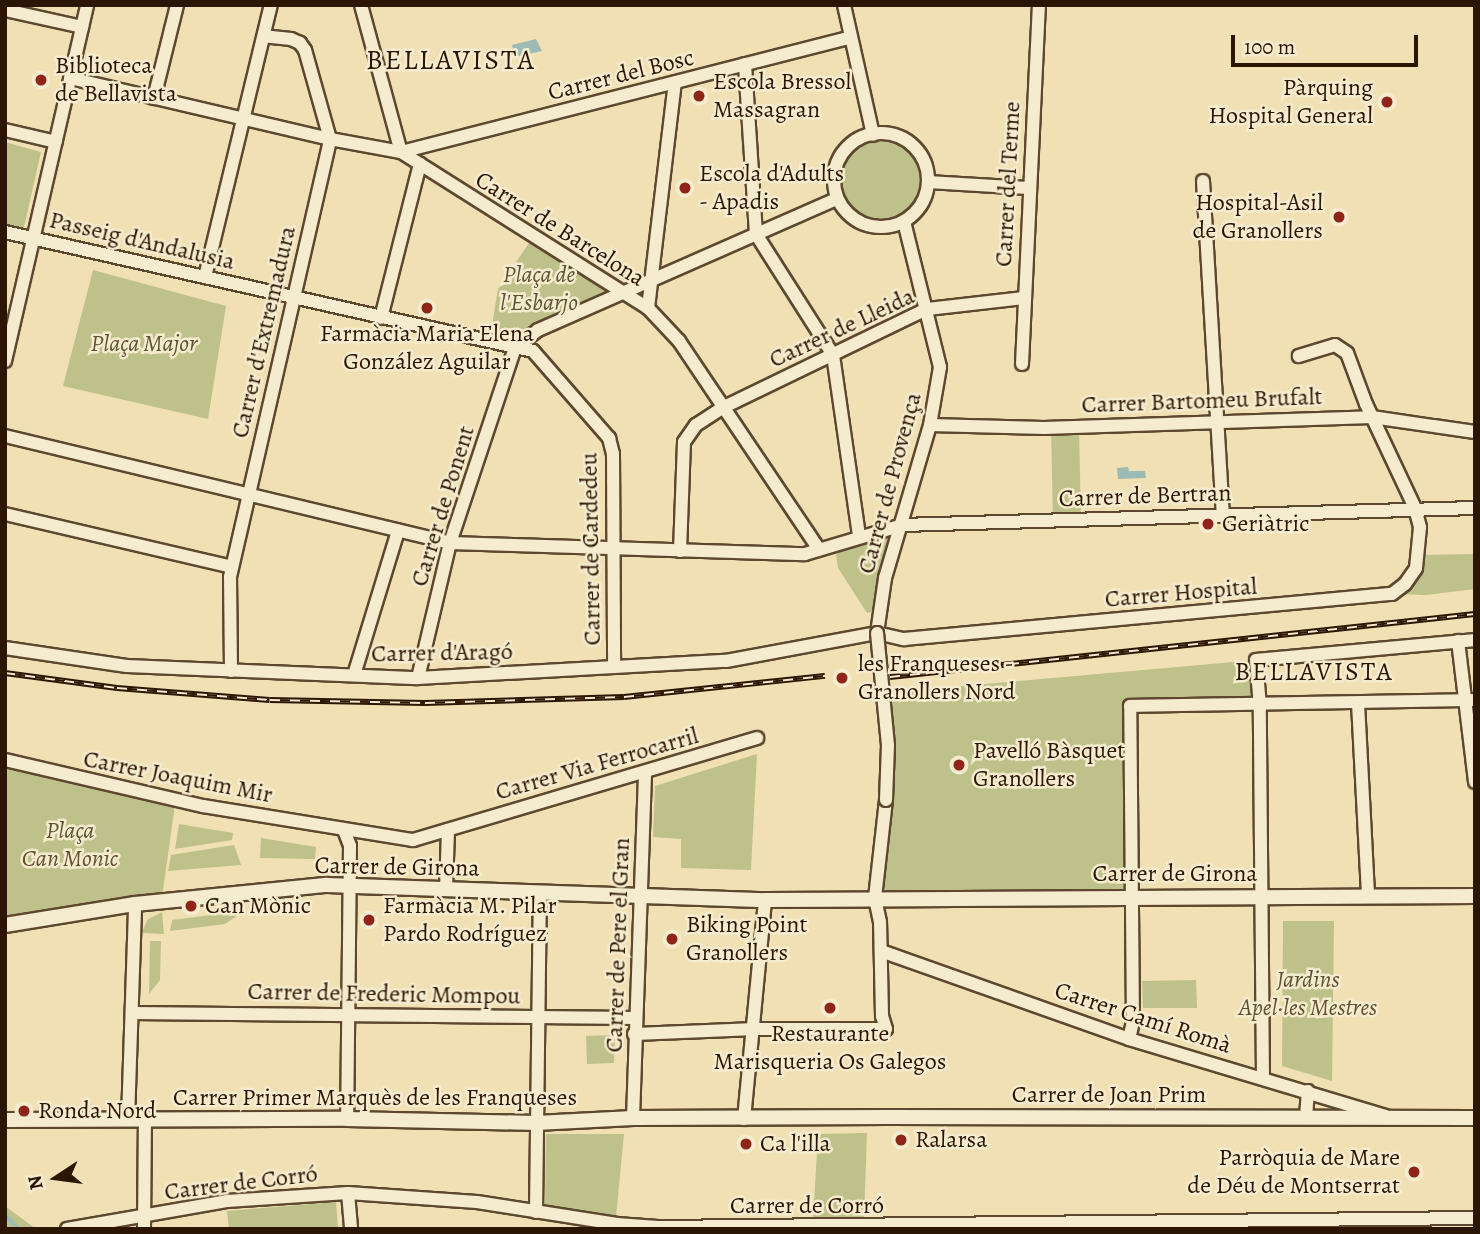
<!DOCTYPE html>
<meta charset="utf-8">
<style>
body{margin:0}
#map{position:relative;width:1480px;height:1234px;overflow:hidden;background:#f0e0b4;font-family:Alegreya,serif}
div>[style]{position:absolute}
[style*='--x']{left:calc(var(--x)*1px);top:calc(var(--y)*1px);width:calc(var(--w)*1px);rotate:calc(var(--a)*1deg)}
.green>*{inset:0;background:#bec18a}
.round{border-radius:50%}
.water>*{inset:0;background:#9cbbb5}
.stream>*{height:3.5px;margin:-1.75px;padding:0 1.75px;transform-origin:1.75px;border-radius:1.75px;background:#9cbbb5}
.roads{filter:drop-shadow(2px 0 #5d482f) drop-shadow(-2px 0 #5d482f) drop-shadow(0 2px #5d482f) drop-shadow(0 -2px #5d482f)}
.minor>*{height:12px;margin:-6px;padding:0 6px;transform-origin:6px;border-radius:6px;background:#f5ebce}
.minor>.ring{margin:-6px;padding:0;box-sizing:content-box;background:none;border:12px solid #f5ebce;border-radius:50%}
.tertiary>*{height:14px;margin:-7px;padding:0 7px;transform-origin:7px;border-radius:7px;background:#f5ebce}
.rail>*{height:6px;margin-top:-3px;transform-origin:0;background:repeating-linear-gradient(90deg,#f5ebce 0 10px,#2c1503 0 20px);box-sizing:border-box;border-block:2px solid #2c1503}
.bridges{filter:drop-shadow(2px 0 #5d482f) drop-shadow(-2px 0 #5d482f) drop-shadow(0 2px #5d482f) drop-shadow(0 -2px #5d482f)}
.minor-bridge>*{height:12px;margin:-6px;padding:0 6px;transform-origin:6px;border-radius:6px;background:#f5ebce}
.dots>*{width:19px;height:19px;translate:-50% -50%;box-sizing:border-box;border:4px solid #f5ebce;border-radius:50%}
span{translate:-50% -50%;white-space:nowrap;text-align:center;line-height:1.15;-webkit-text-stroke:5px #f5ebce;paint-order:stroke}
.poi-label{font-size:24px;color:#2c1503}
.left{translate:0 -50%;text-align:left}
.right{translate:-100% -50%;text-align:right}
.street-label{font-size:24px;color:#2c1503}
.park-label{font-size:24px;color:#5f5132;font-style:italic}
.neighbourhood-label{font-size:26px;color:#2c1503;letter-spacing:2px}
.quarter-label{font-size:28px;color:#2c1503;letter-spacing:2px}
.frame{position:absolute;inset:0;border:7px solid #2c1503;pointer-events:none}
.north{position:absolute;left:21px;top:1143px;width:70px;height:70px;-webkit-text-stroke:5px #f5ebce;paint-order:stroke;rotate:257deg;font-size:19px;font-weight:700;line-height:28px;text-align:center;color:#2c1503}
.north::after{content:'';display:block;margin:auto;width:24px;height:32px;background:#2c1503;clip-path:polygon(50% 0,100% 100%,50% 72%,0 100%)}
.scale{position:absolute;left:1231px;top:35px;width:187px;height:32px;box-sizing:border-box;border:4px solid #2c1503;border-top:0;padding-left:9px;font-size:21px;line-height:24px;white-space:nowrap;color:#2c1503;-webkit-text-stroke:5px #f5ebce;paint-order:stroke}
</style>
<div id="map">
<div class="green">
<i class="round" style="left:831px;top:137px;width:90px;height:90px"></i>
<i style="clip-path:polygon(5px 142px,41px 152px,22px 236px,5px 228px)"></i>
<i style="clip-path:polygon(529px 243px,616px 288px,540px 327px,515px 348px,491px 331px,498px 289px)"></i>
<i style="clip-path:polygon(93px 270px,226px 306px,208px 419px,63px 386px)"></i>
<i style="clip-path:polygon(1079px 426px,1081px 520px,1053px 521px,1051px 428px)"></i>
<i style="clip-path:polygon(886px 533px,893px 544px,877px 610px,867px 613px,838px 568px,836px 555px,841px 548px)"></i>
<i style="clip-path:polygon(1475px 554px,1475px 589px,1426px 595px,1392px 594px,1420px 555px)"></i>
<i style="clip-path:polygon(1256px 660px,1260px 706px,1130px 707px,1132px 897px,875px 898px,884px 693px)"></i>
<i style="clip-path:polygon(757px 754px,751px 870px,681px 868px,681px 839px,653px 837px,655px 786px)"></i>
<i style="clip-path:polygon(5px 763px,175px 805px,162px 897px,5px 917px)"></i>
<i style="clip-path:polygon(179px 824px,233px 833px,232px 840px,175px 849px)"></i>
<i style="clip-path:polygon(261px 838px,316px 847px,315px 859px,260px 858px)"></i>
<i style="clip-path:polygon(234px 845px,241px 865px,168px 871px,171px 855px)"></i>
<i style="clip-path:polygon(244px 911px,225px 924px,170px 931px,172px 920px)"></i>
<i style="clip-path:polygon(162px 912px,164px 934px,142px 933px,147px 920px)"></i>
<i style="clip-path:polygon(1283px 921px,1334px 921px,1332px 1081px,1282px 1066px)"></i>
<i style="clip-path:polygon(150px 941px,161px 941px,160px 980px,149px 994px)"></i>
<i style="clip-path:polygon(1196px 980px,1197px 1008px,1143px 1008px,1142px 981px)"></i>
<i style="clip-path:polygon(615px 1035px,614px 1063px,587px 1064px,586px 1036px)"></i>
<i style="clip-path:polygon(867px 1133px,864px 1219px,813px 1220px,818px 1134px)"></i>
<i style="clip-path:polygon(546px 1134px,624px 1134px,616px 1217px,545px 1206px)"></i>
<i style="clip-path:polygon(336px 1202px,338px 1229px,229px 1229px,227px 1211px)"></i>
<i style="clip-path:polygon(5px 1206px,36px 1229px,5px 1229px)"></i>
</div>
<div class="water">
<i style="clip-path:polygon(536px 39px,542px 51px,515px 57px,512px 45px)"></i>
<i style="clip-path:polygon(1128px 467px,1129px 471px,1145px 471px,1146px 478px,1118px 479px,1117px 468px)"></i>
</div>
<div class="stream">
<i style="--x:5;--y:1215;--w:20;--a:45"></i>
</div>
<div class="roads">
<div class="minor">
<i style="--x:361;--y:5;--w:152;--a:74.8"></i>
<i style="--x:844;--y:5;--w:133;--a:77.4"></i>
<i style="--x:5;--y:10;--w:79;--a:12.4"></i>
<i style="--x:745;--y:64;--w:170;--a:86.3"></i>
<i style="--x:756;--y:234;--w:143;--a:57.5"></i>
<i style="--x:833;--y:355;--w:183;--a:81.8"></i>
<i style="--x:70;--y:78;--w:267;--a:13.2"></i>
<i style="--x:330;--y:139;--w:72;--a:10.4"></i>
<i style="--x:401;--y:152;--w:292;--a:32.3"></i>
<i style="--x:648;--y:308;--w:45;--a:46.8"></i>
<i style="--x:679;--y:341;--w:251;--a:56.1"></i>
<i style="--x:154;--y:98;--w:96;--a:-76.1"></i>
<i style="--x:5;--y:130;--w:52;--a:13.2"></i>
<i class="ring" style="left:834px;top:133px;width:82px;height:82px"></i>
<i style="--x:401;--y:152;--w:464;--a:-14.3"></i>
<i style="--x:1203;--y:181;--w:334;--a:86.6"></i>
<i style="--x:928;--y:182;--w:100;--a:3.4"></i>
<i style="--x:5;--y:232;--w:541;--a:12.7"></i>
<i style="--x:533;--y:351;--w:116;--a:48.9"></i>
<i style="--x:609;--y:438;--w:16;--a:76"></i>
<i style="--x:613;--y:454;--w:213;--a:89.7"></i>
<i style="--x:205;--y:277;--w:280;--a:-76.4"></i>
<i style="--x:648;--y:308;--w:227;--a:-83.2"></i>
<i style="--x:381;--y:318;--w:159;--a:-75.8"></i>
<i style="--x:515;--y:348;--w:29;--a:-38"></i>
<i style="--x:538;--y:330;--w:326;--a:-23.7"></i>
<i style="--x:5;--y:361;--w:365;--a:-77"></i>
<i style="--x:1022;--y:364;--w:359;--a:-87.3"></i>
<i style="--x:930;--y:425;--w:114;--a:1.5"></i>
<i style="--x:1044;--y:428;--w:328;--a:-1.9"></i>
<i style="--x:1372;--y:417;--w:104;--a:8.3"></i>
<i style="--x:5;--y:436;--w:458;--a:13.5"></i>
<i style="--x:450;--y:543;--w:355;--a:1.8"></i>
<i style="--x:805;--y:554;--w:101;--a:-16.6"></i>
<i style="--x:902;--y:525;--w:573;--a:-1.7"></i>
<i style="--x:5;--y:514;--w:233;--a:13.1"></i>
<i style="--x:680;--y:551;--w:109;--a:-87.9"></i>
<i style="--x:684;--y:442;--w:21;--a:-55"></i>
<i style="--x:696;--y:425;--w:33;--a:-33"></i>
<i style="--x:724;--y:407;--w:225;--a:-25.8"></i>
<i style="--x:927;--y:309;--w:98;--a:-6.5"></i>
<i style="--x:877;--y:633;--w:56;--a:-81.7"></i>
<i style="--x:885;--y:578;--w:159;--a:-73.6"></i>
<i style="--x:930;--y:425;--w:59;--a:-80.2"></i>
<i style="--x:940;--y:367;--w:150;--a:-103.9"></i>
<i style="--x:1458;--y:641;--w:142;--a:83.1"></i>
<i style="--x:5;--y:648;--w:123;--a:8.4"></i>
<i style="--x:127;--y:666;--w:291;--a:2.4"></i>
<i style="--x:418;--y:678;--w:308;--a:-3.2"></i>
<i style="--x:726;--y:661;--w:154;--a:-10.5"></i>
<i style="--x:877;--y:633;--w:28;--a:13"></i>
<i style="--x:904;--y:639;--w:490;--a:-5.3"></i>
<i style="--x:1392;--y:594;--w:16;--a:-38"></i>
<i style="--x:1405;--y:584;--w:19;--a:-55"></i>
<i style="--x:1416;--y:568;--w:41;--a:-84.4"></i>
<i style="--x:1420;--y:527;--w:20;--a:-105"></i>
<i style="--x:1415;--y:508;--w:115;--a:-115.2"></i>
<i style="--x:1366;--y:404;--w:54;--a:-110.4"></i>
<i style="--x:1347;--y:353;--w:14;--a:-146"></i>
<i style="--x:1335;--y:345;--w:38;--a:163"></i>
<i style="--x:231;--y:671;--w:94;--a:-90.6"></i>
<i style="--x:230;--y:577;--w:449;--a:-77.1"></i>
<i style="--x:330;--y:139;--w:92;--a:-105.7"></i>
<i style="--x:305;--y:50;--w:9;--a:-126"></i>
<i style="--x:300;--y:43;--w:10;--a:-156"></i>
<i style="--x:291;--y:39;--w:27;--a:-174"></i>
<i style="--x:354;--y:675;--w:151;--a:-73"></i>
<i style="--x:418;--y:678;--w:139;--a:-76.7"></i>
<i style="--x:450;--y:543;--w:206;--a:-71.6"></i>
<i style="--x:1358;--y:703;--w:193;--a:87"></i>
<i style="--x:5;--y:760;--w:203;--a:13.1"></i>
<i style="--x:203;--y:806;--w:213;--a:9.2"></i>
<i style="--x:413;--y:840;--w:359;--a:-16.5"></i>
<i style="--x:344;--y:830;--w:17;--a:69"></i>
<i style="--x:350;--y:846;--w:273;--a:90.6"></i>
<i style="--x:446;--y:890;--w:60;--a:-88.1"></i>
<i style="--x:881;--y:951;--w:263;--a:19.5"></i>
<i style="--x:1129;--y:1039;--w:268;--a:16.7"></i>
<i style="--x:132;--y:1013;--w:503;--a:0.57"></i>
<i style="--x:634;--y:1034;--w:121;--a:-2.4"></i>
<i style="--x:755;--y:1029;--w:131;--a:0"></i>
<i style="--x:886;--y:1029;--w:14;--a:-107"></i>
<i style="--x:882;--y:1016;--w:94;--a:-91.2"></i>
<i style="--x:880;--y:922;--w:25;--a:-102"></i>
<i style="--x:875;--y:898;--w:99;--a:-83.6"></i>
<i style="--x:1129;--y:1039;--w:17;--a:-77"></i>
<i style="--x:1133;--y:1022;--w:316;--a:-90.5"></i>
<i style="--x:1130;--y:706;--w:345;--a:-1"></i>
<i style="--x:1263;--y:1078;--w:372;--a:-90.5"></i>
<i style="--x:1260;--y:706;--w:46;--a:-95"></i>
<i style="--x:1256;--y:660;--w:220;--a:-5.2"></i>
<i style="--x:633;--y:1118;--w:344;--a:-88"></i>
<i style="--x:1306;--y:1118;--w:27;--a:-86"></i>
<i style="--x:744;--y:1119;--w:220;--a:-84.5"></i>
<i style="--x:128;--y:1120;--w:216;--a:-88.1"></i>
<i style="--x:348;--y:1193;--w:36;--a:85"></i>
<i style="--x:536;--y:1212;--w:319;--a:-89.3"></i>
<i style="--x:67;--y:1229;--w:162;--a:-9.9"></i>
<i style="--x:227;--y:1201;--w:121;--a:-3.8"></i>
<i style="--x:348;--y:1193;--w:129;--a:4"></i>
<i style="--x:477;--y:1202;--w:142;--a:8.9"></i>
<i style="--x:617;--y:1224;--w:41;--a:4.2"></i>
<i style="--x:658;--y:1227;--w:817;--a:-0.63"></i>
<i style="--x:144;--y:1229;--w:109;--a:-89.5"></i>
</div>
<div class="tertiary">
<i style="--x:5;--y:925;--w:132;--a:-9.2"></i>
<i style="--x:135;--y:904;--w:193;--a:-5.7"></i>
<i style="--x:327;--y:885;--w:438;--a:2"></i>
<i style="--x:765;--y:900;--w:710;--a:-0.32"></i>
<i style="--x:5;--y:1120;--w:342;--a:-0.2"></i>
<i style="--x:347;--y:1119;--w:189;--a:1.2"></i>
<i style="--x:536;--y:1123;--w:97;--a:-3"></i>
<i style="--x:633;--y:1118;--w:255;--a:-0.2"></i>
<i style="--x:888;--y:1117;--w:587;--a:0.1"></i>
</div>
</div>
<div class="rail">
<i style="--x:5;--y:673;--w:113;--a:7.6"></i>
<i style="--x:117;--y:688;--w:153;--a:4.5"></i>
<i style="--x:270;--y:700;--w:155;--a:1.1"></i>
<i style="--x:425;--y:703;--w:199;--a:-1.7"></i>
<i style="--x:624;--y:697;--w:202;--a:-6"></i>
<i style="--x:890;--y:677;--w:588;--a:-6.15"></i>
</div>
<div class="bridges">
<div class="minor-bridge">
<i style="--x:877;--y:633;--w:113;--a:84.4"></i>
<i style="--x:888;--y:745;--w:55;--a:92.1"></i>
</div>
</div>
<div class="dots">
<i style="left:41px;top:80px;background:#8f2418"></i>
<i style="left:699px;top:96px;background:#8f2418"></i>
<i style="left:1387px;top:102px;background:#8f2418"></i>
<i style="left:685px;top:188px;background:#8f2418"></i>
<i style="left:1339px;top:217px;background:#8f2418"></i>
<i style="left:427px;top:308px;background:#8f2418"></i>
<i style="left:1208px;top:524px;background:#8f2418"></i>
<i style="left:842px;top:678px;background:#8f2418"></i>
<i style="left:959px;top:765px;background:#8f2418"></i>
<i style="left:191px;top:906px;background:#8f2418"></i>
<i style="left:369px;top:920px;background:#8f2418"></i>
<i style="left:672px;top:939px;background:#8f2418"></i>
<i style="left:830px;top:1008px;background:#8f2418"></i>
<i style="left:24px;top:1111px;background:#8f2418"></i>
<i style="left:901px;top:1140px;background:#8f2418"></i>
<i style="left:746px;top:1144px;background:#8f2418"></i>
<i style="left:1414px;top:1172px;background:#8f2418"></i>
</div>
<div class="poi-label">
<span class="left" style="left:55px;top:80px">Biblioteca<br>de Bellavista</span>
<span class="left" style="left:713px;top:96px">Escola Bressol<br>Massagran</span>
<span class="right" style="left:1373px;top:102px">Pàrquing<br>Hospital General</span>
<span class="left" style="left:699px;top:188px">Escola d'Adults<br>- Apadis</span>
<span class="right" style="left:1323px;top:217px">Hospital-Asil<br>de Granollers</span>
<span style="left:427px;top:348px">Farmàcia Maria Elena<br>González Aguilar</span>
<span class="left" style="left:1222px;top:524px">Geriàtric</span>
<span class="left" style="left:858px;top:678px">les Franqueses -<br>Granollers Nord</span>
<span class="left" style="left:973px;top:765px">Pavelló Bàsquet<br>Granollers</span>
<span class="left" style="left:205px;top:906px">Can Mònic</span>
<span class="left" style="left:383px;top:920px">Farmàcia M. Pilar<br>Pardo Rodríguez</span>
<span class="left" style="left:686px;top:939px">Biking Point<br>Granollers</span>
<span style="left:830px;top:1048px">Restaurante<br>Marisqueria Os Galegos</span>
<span class="left" style="left:38px;top:1111px">Ronda Nord</span>
<span class="left" style="left:915px;top:1140px">Ralarsa</span>
<span class="left" style="left:760px;top:1144px">Ca l'illa</span>
<span class="right" style="left:1400px;top:1172px">Parròquia de Mare<br>de Déu de Montserrat</span>
</div>
<div class="street-label">
<span style="left:621px;top:75px;rotate:-14deg">Carrer del Bosc</span>
<span style="left:1008px;top:184px;rotate:-87deg">Carrer del Terme</span>
<span style="left:560px;top:229px;rotate:32deg">Carrer de Barcelona</span>
<span style="left:142px;top:241px;rotate:13deg">Passeig d'Andalusia</span>
<span style="left:842px;top:328px;rotate:-25deg">Carrer de Lleida</span>
<span style="left:264px;top:332px;rotate:-77deg">Carrer d'Extremadura</span>
<span style="left:1202px;top:401px;rotate:-2deg">Carrer Bartomeu Brufalt</span>
<span style="left:890px;top:483px;rotate:-75deg">Carrer de Provença</span>
<span style="left:1145px;top:496px;rotate:-2deg">Carrer de Bertran</span>
<span style="left:443px;top:506px;rotate:-73deg">Carrer de Ponent</span>
<span style="left:591px;top:549px;rotate:-91deg">Carrer de Cardedeu</span>
<span style="left:1181px;top:593px;rotate:-5deg">Carrer Hospital</span>
<span style="left:442px;top:653px;rotate:-1deg">Carrer d'Aragó</span>
<span style="left:597px;top:764px;rotate:-16deg">Carrer Via Ferrocarril</span>
<span style="left:178px;top:777px;rotate:11deg">Carrer Joaquim Mir</span>
<span style="left:397px;top:867px;rotate:1deg">Carrer de Girona</span>
<span style="left:1175px;top:874px">Carrer de Girona</span>
<span style="left:618px;top:945px;rotate:-88deg">Carrer de Pere el Gran</span>
<span style="left:384px;top:994px;rotate:1deg">Carrer de Frederic Mompou</span>
<span style="left:1143px;top:1018px;rotate:18deg">Carrer Camí Romà</span>
<span style="left:1109px;top:1095px">Carrer de Joan Prim</span>
<span style="left:375px;top:1098px">Carrer Primer Marquès de les Franqueses</span>
<span style="left:241px;top:1183px;rotate:-7deg">Carrer de Corró</span>
<span style="left:807px;top:1206px">Carrer de Corró</span>
</div>
<div class="park-label">
<span style="left:539px;top:289px">Plaça de<br>l'Esbarjo</span>
<span style="left:144px;top:344px">Plaça Major</span>
<span style="left:70px;top:845px">Plaça<br>Can Monic</span>
<span style="left:1308px;top:994px">Jardins<br>Apel·les Mestres</span>
</div>
<div class="neighbourhood-label">
<span style="left:1314px;top:672px">BELLAVISTA</span>
</div>
<div class="quarter-label">
<span style="left:451px;top:60px">BELLAVISTA</span>
</div>
<div class="frame"></div>
<div class="north">N</div>
<div class="scale">100 m</div>
</div>
